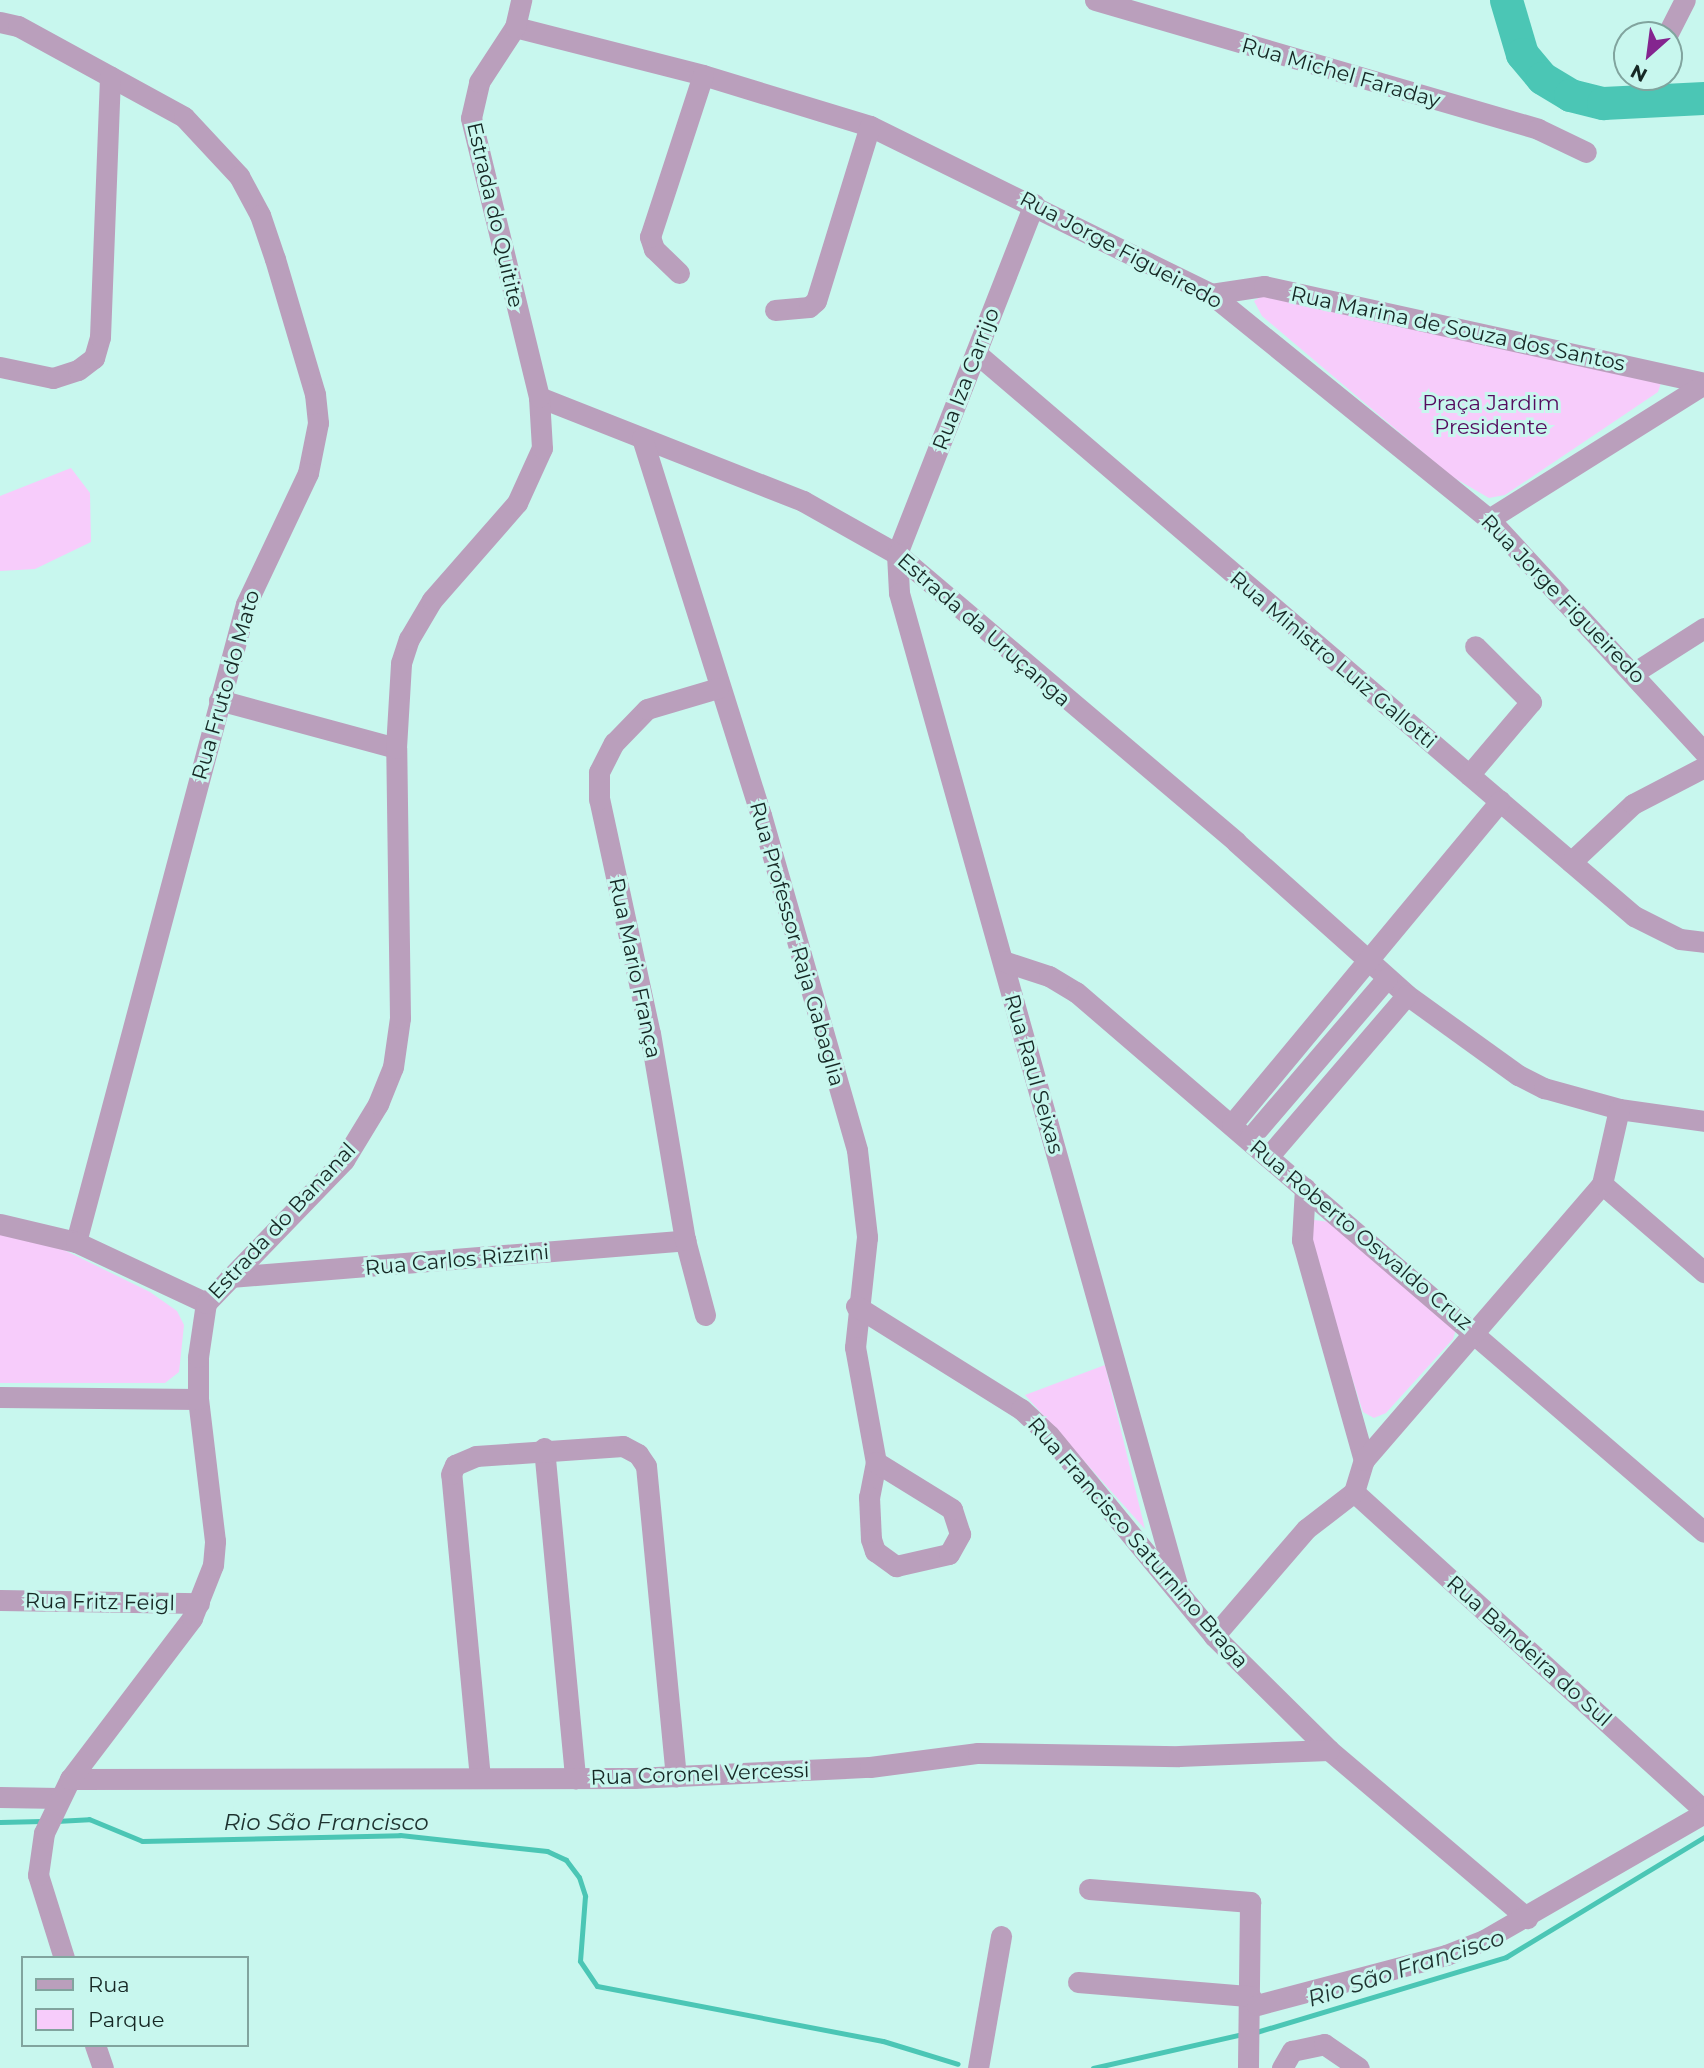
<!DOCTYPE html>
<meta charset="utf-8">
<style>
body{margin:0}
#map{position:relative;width:1704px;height:2068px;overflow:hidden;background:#c8f7ee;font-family:Montserrat,sans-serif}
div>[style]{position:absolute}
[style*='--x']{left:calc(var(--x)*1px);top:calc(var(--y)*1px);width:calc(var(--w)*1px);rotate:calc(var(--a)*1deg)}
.green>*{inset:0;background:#f7ccfb}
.stream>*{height:5px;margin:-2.5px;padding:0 2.5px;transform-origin:2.5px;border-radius:2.5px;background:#4bc6b5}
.river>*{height:33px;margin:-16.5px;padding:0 16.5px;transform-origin:16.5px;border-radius:16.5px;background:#4bc6b5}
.minor>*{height:21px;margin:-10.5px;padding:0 10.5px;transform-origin:10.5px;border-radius:10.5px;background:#ba9fbc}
span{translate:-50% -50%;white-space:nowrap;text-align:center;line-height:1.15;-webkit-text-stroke:6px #c8f7ee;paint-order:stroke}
.street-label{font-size:21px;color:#162825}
.park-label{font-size:21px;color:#550c5e}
.water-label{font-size:23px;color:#1e3330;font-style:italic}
.legend{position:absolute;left:21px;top:1956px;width:228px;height:91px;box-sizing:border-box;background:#c8f7ee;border:2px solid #81a49e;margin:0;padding:9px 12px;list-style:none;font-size:21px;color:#162825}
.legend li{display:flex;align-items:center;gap:14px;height:35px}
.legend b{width:35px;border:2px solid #81a49e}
.north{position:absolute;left:1613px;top:21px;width:70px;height:70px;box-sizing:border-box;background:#c8f7ee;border:2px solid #81a49e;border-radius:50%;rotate:208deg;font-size:19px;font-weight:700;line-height:28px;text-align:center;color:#162825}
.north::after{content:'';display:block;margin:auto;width:24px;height:32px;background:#84258f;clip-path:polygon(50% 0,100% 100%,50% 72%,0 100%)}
</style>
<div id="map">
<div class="green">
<i style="clip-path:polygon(1268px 292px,1662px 380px,1658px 392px,1505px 495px,1489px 498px,1451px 476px,1262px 316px,1254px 301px)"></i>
<i style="clip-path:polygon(71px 468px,90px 493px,91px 542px,35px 569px,0 571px,0 496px)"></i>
<i style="clip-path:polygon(1314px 1220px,1330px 1222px,1456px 1329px,1453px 1339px,1386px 1413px,1374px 1418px,1363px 1412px,1307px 1237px)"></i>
<i style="clip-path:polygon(0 1234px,60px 1248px,150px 1292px,177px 1311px,184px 1325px,179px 1372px,165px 1383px,0 1383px)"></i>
<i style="clip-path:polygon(1105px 1365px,1145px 1529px,1025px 1395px)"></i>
</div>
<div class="stream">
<i style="--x:56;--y:1821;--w:33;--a:-3"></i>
<i style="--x:89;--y:1819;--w:57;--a:22.5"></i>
<i style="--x:142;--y:1841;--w:258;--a:-1.3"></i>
<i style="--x:400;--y:1835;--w:148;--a:6.2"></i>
<i style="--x:547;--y:1851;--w:21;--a:25"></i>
<i style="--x:566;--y:1860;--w:21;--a:53"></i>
<i style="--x:579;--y:1877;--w:20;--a:72"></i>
<i style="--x:585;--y:1896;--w:65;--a:94.4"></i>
<i style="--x:580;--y:1961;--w:30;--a:56"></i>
<i style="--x:597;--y:1986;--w:291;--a:10.9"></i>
<i style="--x:883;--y:2041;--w:78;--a:17"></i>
<i style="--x:0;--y:1822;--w:42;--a:-1.4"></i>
<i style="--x:1253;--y:2033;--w:264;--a:-16.7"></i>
<i style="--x:1506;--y:1957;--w:232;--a:-31.2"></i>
<i style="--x:1093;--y:2068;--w:154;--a:-12.8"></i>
</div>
<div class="river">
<i style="--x:1506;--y:0;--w:56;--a:73.5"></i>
<i style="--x:1522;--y:54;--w:31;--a:50"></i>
<i style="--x:1542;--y:78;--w:33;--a:31"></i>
<i style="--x:1570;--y:95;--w:34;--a:14"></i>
<i style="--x:1603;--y:103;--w:101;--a:-2.8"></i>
</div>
<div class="minor">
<i style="--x:1095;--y:0;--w:461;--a:16.2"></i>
<i style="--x:1538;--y:129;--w:53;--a:25.6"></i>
<i style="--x:0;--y:22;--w:18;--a:13"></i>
<i style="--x:18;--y:26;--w:189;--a:28.7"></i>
<i style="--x:184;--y:117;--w:81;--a:47"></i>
<i style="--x:239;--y:176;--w:44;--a:61.7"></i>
<i style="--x:260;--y:215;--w:46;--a:71.2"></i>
<i style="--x:275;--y:259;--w:141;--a:73.5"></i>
<i style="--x:315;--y:394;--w:29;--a:84"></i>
<i style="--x:318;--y:423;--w:51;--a:101.3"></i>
<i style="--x:308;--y:473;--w:145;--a:115.3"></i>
<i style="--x:246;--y:604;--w:660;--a:104.92"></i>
<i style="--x:515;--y:27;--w:194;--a:14.3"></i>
<i style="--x:703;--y:75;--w:175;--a:17"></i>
<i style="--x:870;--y:126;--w:380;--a:26.2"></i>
<i style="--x:1211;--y:294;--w:358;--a:39"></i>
<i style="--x:1489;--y:519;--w:317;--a:47.3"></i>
<i style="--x:1667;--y:35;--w:39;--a:-63"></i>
<i style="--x:1034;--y:204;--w:376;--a:111.4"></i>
<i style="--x:897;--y:554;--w:39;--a:87"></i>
<i style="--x:899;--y:593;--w:1037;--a:74.34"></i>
<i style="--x:679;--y:273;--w:35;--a:-136"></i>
<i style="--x:654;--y:249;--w:13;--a:-108"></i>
<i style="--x:650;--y:237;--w:170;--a:-71.9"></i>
<i style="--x:1211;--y:294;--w:54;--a:-8.6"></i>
<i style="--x:1264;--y:286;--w:451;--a:12.4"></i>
<i style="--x:775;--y:310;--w:34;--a:-5"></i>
<i style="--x:809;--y:307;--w:9;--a:-41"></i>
<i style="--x:816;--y:301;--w:183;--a:-72.9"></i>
<i style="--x:976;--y:353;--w:866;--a:40.55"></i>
<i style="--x:1634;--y:916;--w:51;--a:26.6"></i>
<i style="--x:1680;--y:939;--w:24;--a:7"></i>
<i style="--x:0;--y:367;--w:54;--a:11.7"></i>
<i style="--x:53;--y:378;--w:26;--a:-18"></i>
<i style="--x:78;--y:370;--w:20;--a:-37"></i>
<i style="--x:94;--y:358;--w:22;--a:-74"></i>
<i style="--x:100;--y:337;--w:261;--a:-87.8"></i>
<i style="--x:539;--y:397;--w:284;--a:21.5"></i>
<i style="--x:803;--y:501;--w:108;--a:29.4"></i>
<i style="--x:897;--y:554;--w:445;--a:40.3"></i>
<i style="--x:1236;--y:842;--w:229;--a:41.8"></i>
<i style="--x:1407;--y:995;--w:137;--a:35.8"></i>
<i style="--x:1518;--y:1075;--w:29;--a:27"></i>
<i style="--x:1544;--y:1088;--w:78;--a:15.6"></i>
<i style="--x:1619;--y:1109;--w:86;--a:8"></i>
<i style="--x:642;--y:438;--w:395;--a:72.5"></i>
<i style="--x:761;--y:815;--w:348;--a:74"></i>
<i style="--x:857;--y:1150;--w:88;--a:83.4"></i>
<i style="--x:867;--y:1237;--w:111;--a:96.2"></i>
<i style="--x:855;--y:1347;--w:117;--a:79.7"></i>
<i style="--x:876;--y:1462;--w:36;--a:101"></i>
<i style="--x:869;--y:1497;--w:42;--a:87.3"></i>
<i style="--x:871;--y:1539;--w:13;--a:72"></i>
<i style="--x:875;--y:1551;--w:26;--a:36"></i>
<i style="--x:896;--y:1566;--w:54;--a:-12.8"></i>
<i style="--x:949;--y:1554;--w:23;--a:-61"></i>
<i style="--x:960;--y:1534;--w:26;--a:-108"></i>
<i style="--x:952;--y:1509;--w:89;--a:-148.3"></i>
<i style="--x:1489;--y:519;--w:254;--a:-32.1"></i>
<i style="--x:1635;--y:672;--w:82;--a:-32.5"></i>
<i style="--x:219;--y:700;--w:183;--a:15.2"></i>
<i style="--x:1469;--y:775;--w:96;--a:-49.7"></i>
<i style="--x:1531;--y:702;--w:79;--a:-135"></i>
<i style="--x:1571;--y:862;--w:85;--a:-43.1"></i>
<i style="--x:1633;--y:804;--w:80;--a:-27.5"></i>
<i style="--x:1003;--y:961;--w:48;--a:18.1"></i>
<i style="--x:1049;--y:976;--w:31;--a:31"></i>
<i style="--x:1076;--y:992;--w:828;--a:40.69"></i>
<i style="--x:1232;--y:1124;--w:420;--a:-50.3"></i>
<i style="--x:1249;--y:1139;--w:212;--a:-49.4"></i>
<i style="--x:1268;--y:1157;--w:213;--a:-49.4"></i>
<i style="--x:1602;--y:1184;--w:135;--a:40.8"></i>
<i style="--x:1305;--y:1188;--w:52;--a:93.3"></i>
<i style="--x:1302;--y:1240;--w:229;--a:74.3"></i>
<i style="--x:0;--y:1224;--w:78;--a:13.3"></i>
<i style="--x:76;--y:1242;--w:144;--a:25.1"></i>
<i style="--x:230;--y:1277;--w:457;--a:-4.6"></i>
<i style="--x:856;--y:1306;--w:195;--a:32"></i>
<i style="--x:1021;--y:1409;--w:38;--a:43"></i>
<i style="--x:1049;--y:1435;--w:260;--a:50.6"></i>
<i style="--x:1214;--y:1636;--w:162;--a:44.7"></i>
<i style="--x:1329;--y:1750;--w:260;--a:40.3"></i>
<i style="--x:705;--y:1315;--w:78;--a:-104.9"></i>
<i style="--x:685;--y:1240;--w:209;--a:-99.6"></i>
<i style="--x:650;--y:1034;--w:240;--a:-102.2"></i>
<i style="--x:599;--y:799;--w:27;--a:-90"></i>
<i style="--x:599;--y:772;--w:33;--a:-63"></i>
<i style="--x:614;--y:743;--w:47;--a:-45.9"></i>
<i style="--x:647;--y:709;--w:74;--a:-16.5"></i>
<i style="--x:0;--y:1397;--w:198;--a:0.6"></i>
<i style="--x:544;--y:1448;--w:332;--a:84.6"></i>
<i style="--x:1354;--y:1492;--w:473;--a:42.3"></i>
<i style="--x:0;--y:1600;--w:199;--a:0.9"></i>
<i style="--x:1214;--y:1636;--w:141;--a:-49.3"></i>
<i style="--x:1306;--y:1529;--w:61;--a:-37.6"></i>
<i style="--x:1354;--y:1492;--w:34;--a:-73"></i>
<i style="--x:1364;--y:1460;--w:364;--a:-49.2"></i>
<i style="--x:1602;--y:1184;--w:77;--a:-77.2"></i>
<i style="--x:480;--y:1778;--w:305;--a:-95.4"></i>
<i style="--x:451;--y:1474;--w:10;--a:-66"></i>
<i style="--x:455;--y:1465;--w:23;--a:-23"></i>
<i style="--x:476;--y:1456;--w:147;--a:-3.9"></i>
<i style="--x:623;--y:1446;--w:17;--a:28"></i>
<i style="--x:638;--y:1454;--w:14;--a:56"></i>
<i style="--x:646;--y:1466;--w:312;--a:84.5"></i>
<i style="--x:70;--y:1779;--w:564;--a:-0.1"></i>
<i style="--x:634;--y:1778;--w:236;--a:-2.7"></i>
<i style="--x:870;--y:1767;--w:109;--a:-7.4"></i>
<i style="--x:978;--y:1753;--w:201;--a:0.9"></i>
<i style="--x:1179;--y:1756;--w:150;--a:-2.3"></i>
<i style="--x:0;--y:1797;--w:59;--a:1"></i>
<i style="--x:1089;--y:1889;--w:162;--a:4.6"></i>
<i style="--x:1250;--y:1902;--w:166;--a:90.7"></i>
<i style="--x:64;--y:1958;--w:87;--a:-107.4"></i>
<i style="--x:38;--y:1875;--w:42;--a:-81.9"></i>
<i style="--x:44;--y:1833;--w:60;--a:-64.3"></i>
<i style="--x:70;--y:1779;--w:202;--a:-52.8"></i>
<i style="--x:192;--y:1618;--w:57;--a:-68.4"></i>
<i style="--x:213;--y:1565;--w:24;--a:-85"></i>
<i style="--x:215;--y:1541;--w:143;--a:-96.8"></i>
<i style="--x:198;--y:1399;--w:42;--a:-90"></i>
<i style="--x:198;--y:1357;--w:55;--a:-81.6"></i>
<i style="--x:206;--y:1303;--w:199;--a:-46"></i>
<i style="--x:344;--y:1160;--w:66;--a:-58.7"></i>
<i style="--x:378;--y:1104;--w:40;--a:-68"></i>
<i style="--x:393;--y:1067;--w:49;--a:-81.9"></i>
<i style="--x:400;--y:1018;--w:270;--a:-90.8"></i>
<i style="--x:396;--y:748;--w:85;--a:-86.6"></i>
<i style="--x:401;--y:663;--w:25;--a:-72"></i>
<i style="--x:409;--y:639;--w:45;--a:-59.5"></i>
<i style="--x:432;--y:600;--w:129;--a:-48.8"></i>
<i style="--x:517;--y:503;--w:60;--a:-65.6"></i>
<i style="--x:542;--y:448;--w:51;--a:-93.4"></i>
<i style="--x:539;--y:397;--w:287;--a:-103.7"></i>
<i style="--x:471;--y:118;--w:37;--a:-77"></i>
<i style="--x:479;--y:82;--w:66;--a:-56.8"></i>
<i style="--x:515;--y:27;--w:28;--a:-77"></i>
<i style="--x:1078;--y:1982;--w:173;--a:4.7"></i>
<i style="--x:1257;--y:2005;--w:196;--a:-14.8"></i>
<i style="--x:1446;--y:1955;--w:41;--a:-21.5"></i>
<i style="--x:1484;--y:1940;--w:254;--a:-30"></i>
<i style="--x:95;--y:2045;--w:24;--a:71"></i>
<i style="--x:978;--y:2068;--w:134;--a:-80.1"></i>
<i style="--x:1282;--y:2068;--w:20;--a:-60"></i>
<i style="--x:1292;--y:2051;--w:33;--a:-12"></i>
<i style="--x:1324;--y:2044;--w:42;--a:34.4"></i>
</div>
<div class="street-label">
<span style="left:1341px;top:73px;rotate:16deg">Rua Michel Faraday</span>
<span style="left:495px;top:215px;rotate:77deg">Estrada do Quitite</span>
<span style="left:1121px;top:250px;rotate:28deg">Rua Jorge Figueiredo</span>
<span style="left:1458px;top:329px;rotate:12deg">Rua Marina de Souza dos Santos</span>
<span style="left:966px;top:379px;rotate:-69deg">Rua Iza Carrijo</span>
<span style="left:1563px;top:599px;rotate:46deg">Rua Jorge Figueiredo</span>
<span style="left:984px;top:630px;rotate:41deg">Estrada da Uruçanga</span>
<span style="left:1333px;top:660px;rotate:40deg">Rua Ministro Luiz Gallotti</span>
<span style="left:226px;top:685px;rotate:-74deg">Rua Fruto do Mato</span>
<span style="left:797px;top:944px;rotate:74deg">Rua Professor Raja Gabaglia</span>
<span style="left:635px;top:968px;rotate:78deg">Rua Mario França</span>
<span style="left:1034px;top:1074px;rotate:74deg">Rua Raul Seixas</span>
<span style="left:282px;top:1221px;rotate:-47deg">Estrada do Bananal</span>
<span style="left:1361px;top:1235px;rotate:40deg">Rua Roberto Oswaldo Cruz</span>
<span style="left:457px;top:1260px;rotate:-5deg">Rua Carlos Rizzini</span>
<span style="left:1138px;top:1543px;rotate:49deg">Rua Francisco Saturnino Braga</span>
<span style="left:100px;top:1602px;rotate:1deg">Rua Fritz Feigl</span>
<span style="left:1529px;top:1651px;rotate:42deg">Rua Bandeira do Sul</span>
<span style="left:700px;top:1774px;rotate:-2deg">Rua Coronel Vercessi</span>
</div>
<div class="park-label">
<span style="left:1491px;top:415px">Praça Jardim<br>Presidente</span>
</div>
<div class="water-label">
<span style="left:326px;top:1822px">Rio São Francisco</span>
<span style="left:1406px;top:1968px;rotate:-18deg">Rio São Francisco</span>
</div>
<ul class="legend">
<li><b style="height:9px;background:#ba9fbc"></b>Rua</li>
<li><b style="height:19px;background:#f7ccfb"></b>Parque</li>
</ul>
<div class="north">N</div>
</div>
